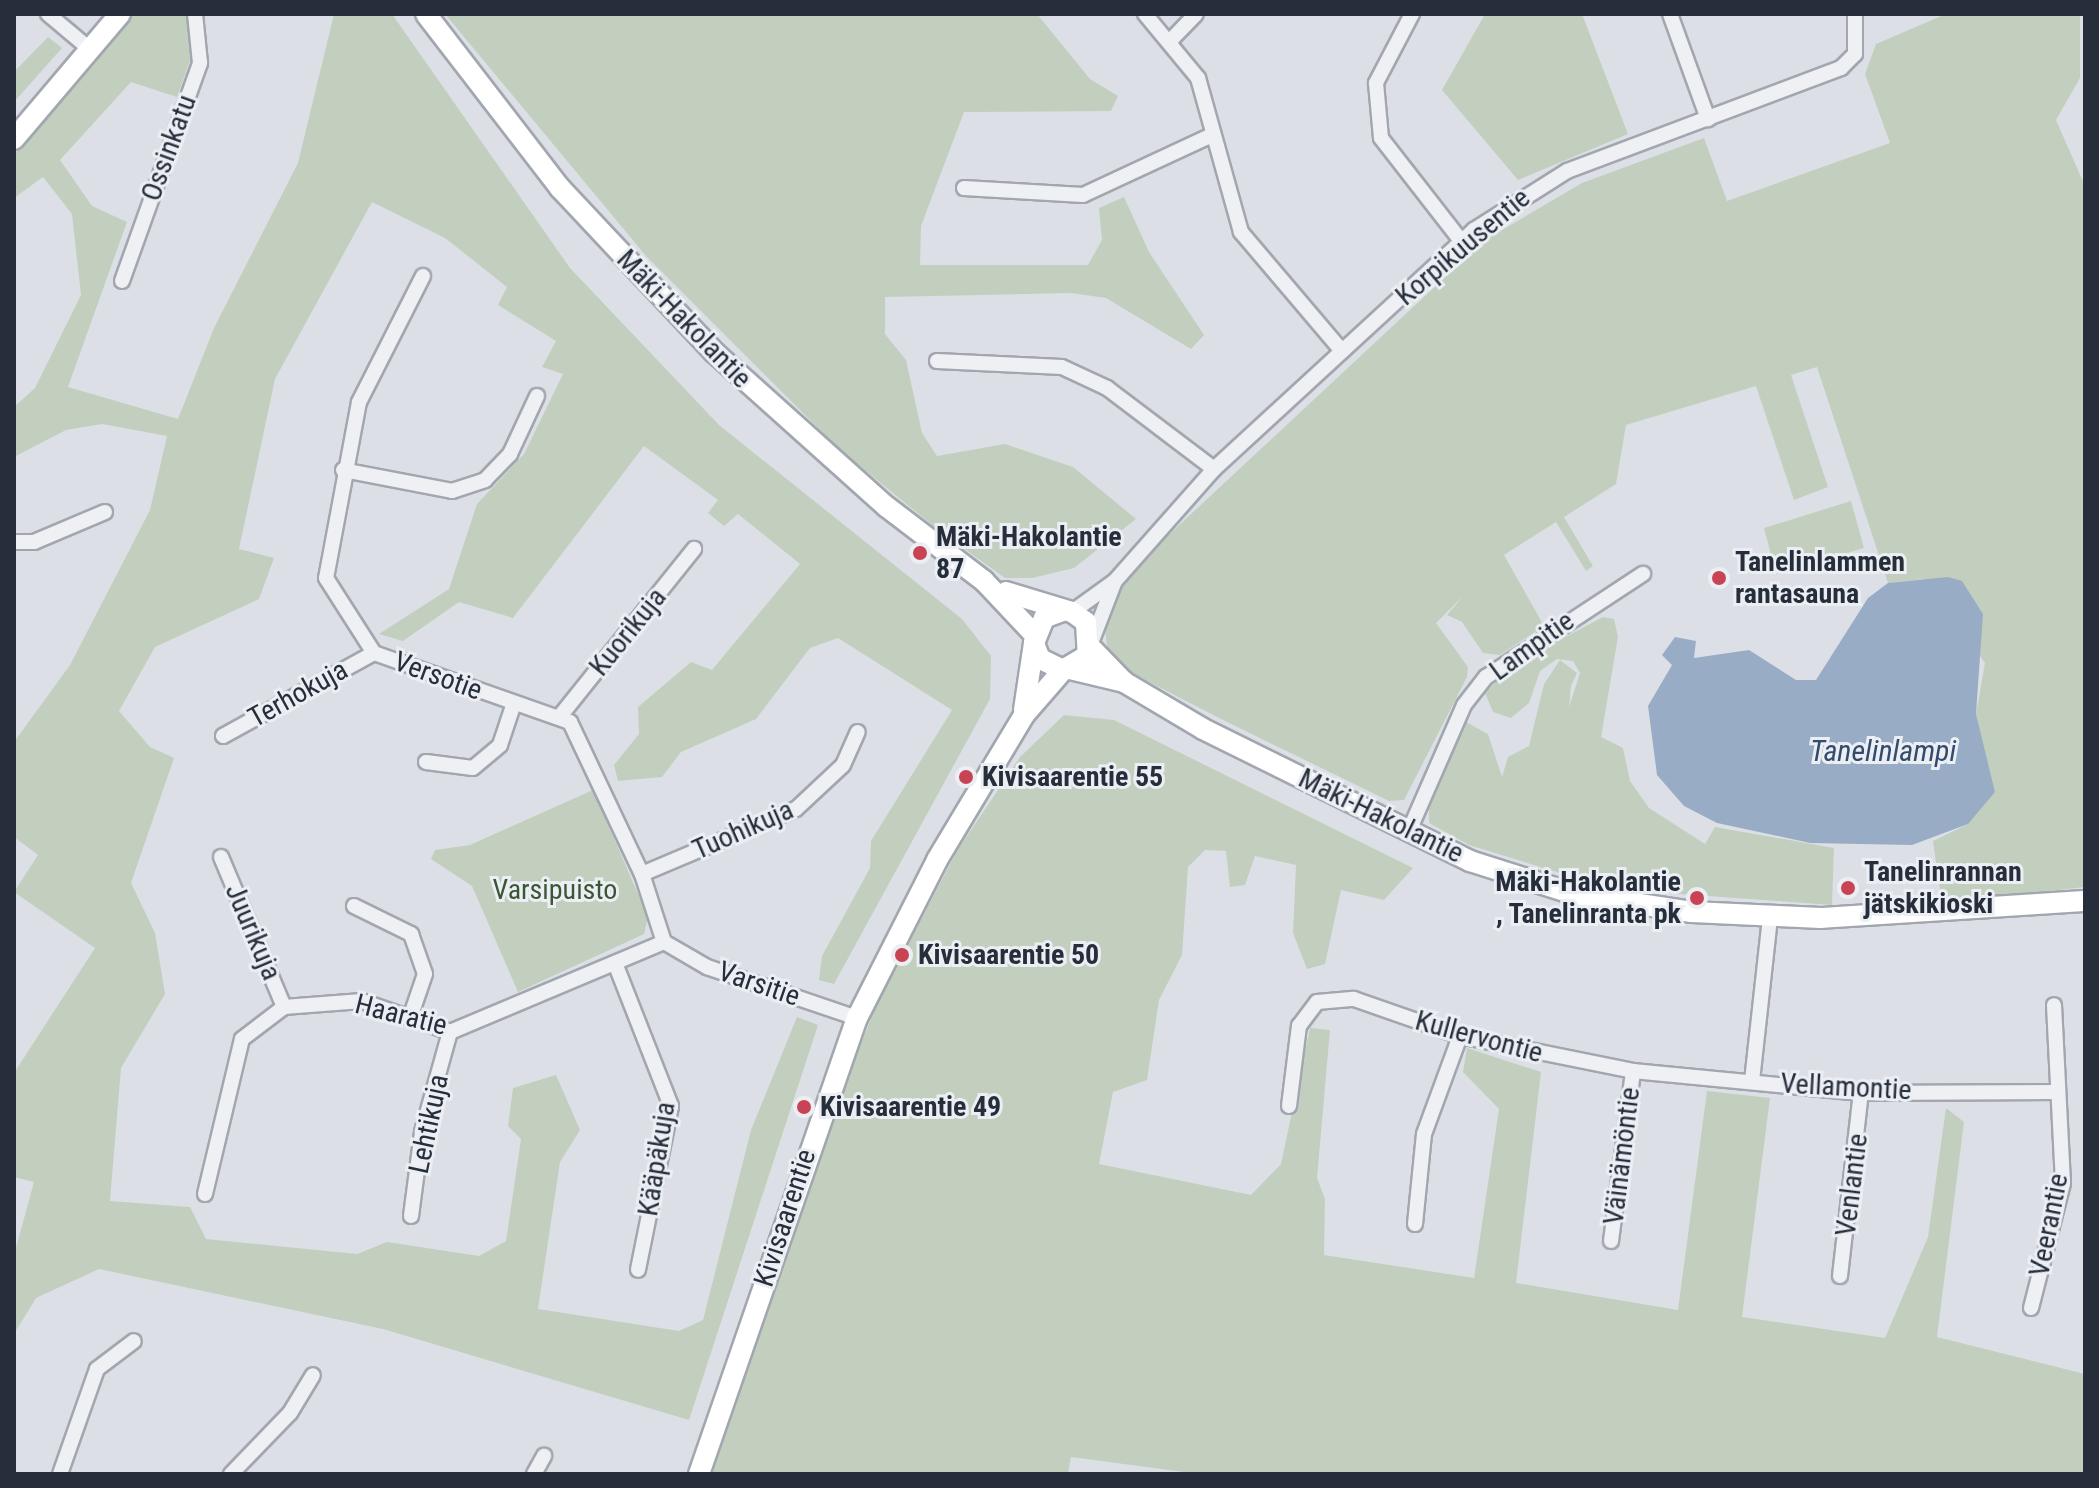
<!DOCTYPE html>
<meta charset="utf-8">
<style>
body{margin:0}
#map{position:relative;width:2099px;height:1488px;overflow:hidden;background:#dce0e6;font-family:"Roboto Condensed",sans-serif}
div>[style]{position:absolute}
[style*='--x']{left:calc(var(--x)*1px);top:calc(var(--y)*1px);width:calc(var(--w)*1px);rotate:calc(var(--a)*1deg)}
.green>*{inset:0;background:#c2cfbe}
.water>*{inset:0;background:#98adc5}
.roads{filter:drop-shadow(2px 0 #a2a7af) drop-shadow(-2px 0 #a2a7af) drop-shadow(0 2px #a2a7af) drop-shadow(0 -2px #a2a7af)}
.street>*{height:14px;margin:-7px;padding:0 7px;transform-origin:7px;border-radius:7px;background:#eff0f4}
.secondary>*{height:20px;margin:-10px;padding:0 10px;transform-origin:10px;border-radius:10px;background:#fff}
.dots>*{width:22px;height:22px;translate:-50% -50%;box-sizing:border-box;border:4px solid #ebeff4;border-radius:50%}
span{translate:-50% -50%;white-space:nowrap;text-align:center;line-height:1.15;-webkit-text-stroke:6px #ebeff4;paint-order:stroke}
.street-label{font-size:28px;color:#272e3b}
.poi-label{font-size:28px;color:#272e3b;font-weight:700}
.left{translate:0 -50%;text-align:left}
.right{translate:-100% -50%;text-align:right}
.park-label{font-size:28px;color:#3a5634}
.water-label{font-size:30px;color:#334b6d;font-style:italic}
.frame{position:absolute;inset:0;border:16px solid #272e3b;pointer-events:none}
</style>
<div id="map">
<div class="green">
<i style="clip-path:polygon(133px 14px,186px 14px,192px 55px,177px 97px,131px 82px,60px 160px,92px 206px,127px 222px,68px 387px,178px 419px,214px 328px,298px 163px,334px 14px,392px 14px,570px 268px,719px 425px,962px 619px,991px 656px,990px 699px,834px 984px,819px 980px,822px 956px,870px 868px,871px 841px,952px 710px,838px 638px,810px 648px,756px 719px,681px 752px,662px 777px,618px 781px,614px 765px,639px 734px,638px 707px,691px 662px,712px 670px,800px 564px,738px 514px,724px 526px,708px 513px,718px 500px,644px 446px,513px 618px,459px 602px,403px 641px,379px 634px,449px 589px,477px 504px,524px 454px,563px 374px,542px 367px,556px 341px,498px 305px,507px 287px,445px 238px,372px 202px,275px 379px,239px 549px,274px 558px,259px 599px,155px 647px,119px 711px,150px 747px,174px 758px,131px 883px,155px 933px,165px 994px,121px 1068px,110px 1201px,190px 1207px,206px 1239px,357px 1254px,387px 1242px,479px 1256px,506px 1241px,521px 1139px,508px 1126px,513px 1088px,556px 1075px,580px 1130px,560px 1162px,538px 1309px,679px 1331px,703px 1320px,751px 1130px,797px 1017px,818px 1025px,689px 1420px,383px 1329px,99px 1269px,36px 1298px,14px 1334px,14px 1255px,34px 1182px,14px 1177px,14px 1073px,95px 948px,14px 892px,38px 855px,14px 837px,14px 742px,70px 665px,150px 510px,167px 436px,102px 424px,66px 430px,14px 457px,14px 407px,35px 388px,81px 295px,72px 214px,43px 177px,14px 198px,14px 155px)"></i>
<i style="clip-path:polygon(445px 14px,1037px 14px,1090px 79px,1118px 96px,1111px 111px,964px 112px,921px 226px,920px 265px,1088px 265px,1102px 240px,1099px 208px,1124px 197px,1149px 252px,1204px 335px,1191px 349px,1106px 298px,1071px 293px,885px 297px,885px 334px,906px 360px,922px 433px,937px 456px,1005px 444px,1073px 467px,1136px 519px,1074px 568px,1032px 578px,1005px 578px,942px 533px,839px 449px,646px 256px)"></i>
<i style="clip-path:polygon(1485px 14px,1582px 14px,1628px 134px,1518px 180px,1442px 90px)"></i>
<i style="clip-path:polygon(1946px 14px,2080px 14px,2080px 78px,2056px 120px,2085px 186px,2085px 887px,1942px 903px,1933px 841px,1968px 824px,1983px 749px,1976px 714px,1985px 663px,1925px 579px,1888px 583px,1817px 367px,1791px 375px,1828px 487px,1794px 500px,1756px 386px,1626px 425px,1616px 484px,1564px 517px,1593px 566px,1586px 571px,1556px 522px,1504px 555px,1544px 626px,1500px 655px,1483px 653px,1462px 622px,1447px 615px,1463px 596px,1436px 623px,1468px 667px,1467px 677px,1404px 800px,1389px 801px,1219px 718px,1126px 670px,1107px 647px,1105px 628px,1118px 592px,1146px 556px,1485px 240px,1582px 183px,1704px 138px,1727px 201px,1890px 143px,1865px 74px,1876px 44px)"></i>
<i style="clip-path:polygon(48px 37px,62px 48px,14px 102px,14px 72px)"></i>
<i style="clip-path:polygon(1851px 501px,1864px 548px,1776px 574px,1764px 528px)"></i>
<i style="clip-path:polygon(1603px 617px,1614px 619px,1618px 637px,1601px 737px,1623px 748px,1630px 781px,1649px 808px,1705px 844px,1715px 827px,1834px 848px,1832px 905px,1612px 889px,1469px 845px,1429px 823px,1429px 805px,1466px 722px,1488px 734px,1502px 777px,1508px 757px,1529px 746px,1544px 684px,1560px 660px,1577px 673px,1571px 686px,1569px 707px,1580px 673px,1573px 661px,1557px 659px,1540px 671px,1529px 703px,1511px 718px,1493px 712px,1485px 693px,1516px 663px)"></i>
<i style="clip-path:polygon(1064px 715px,1114px 720px,1413px 868px,1384px 900px,1341px 890px,1325px 964px,1307px 969px,1293px 933px,1296px 865px,1255px 856px,1245px 885px,1230px 887px,1226px 851px,1205px 850px,1188px 867px,1182px 955px,1159px 1000px,1147px 1080px,1113px 1092px,1099px 1164px,1251px 1195px,1281px 1164px,1310px 1028px,1330px 1030px,1317px 1178px,1325px 1199px,1324px 1255px,1474px 1278px,1499px 1109px,1463px 1072px,1467px 1048px,1541px 1072px,1516px 1283px,1678px 1310px,1707px 1091px,1770px 1098px,1742px 1317px,1885px 1338px,1928px 1237px,1946px 1108px,1964px 1122px,1937px 1337px,2085px 1374px,2085px 1474px,1199px 1474px,1071px 1457px,1068px 1474px,706px 1474px,822px 1139px,878px 1002px,957px 851px,1020px 757px)"></i>
<i style="clip-path:polygon(593px 790px,648px 917px,644px 934px,518px 992px,472px 886px,431px 859px,435px 850px,470px 845px)"></i>
</div>
<div class="water">
<i style="clip-path:polygon(1948px 577px,1962px 581px,1983px 614px,1976px 714px,1995px 792px,1968px 824px,1912px 845px,1810px 843px,1717px 823px,1684px 806px,1657px 775px,1648px 706px,1672px 665px,1662px 655px,1675px 637px,1696px 641px,1694px 658px,1749px 650px,1796px 680px,1816px 680px,1868px 598px,1888px 583px)"></i>
</div>
<div class="roads">
<div class="street">
<i style="--x:48;--y:14;--w:57;--a:40.1"></i>
<i style="--x:1145;--y:14;--w:83;--a:50.4"></i>
<i style="--x:1198;--y:78;--w:160;--a:74.4"></i>
<i style="--x:1241;--y:232;--w:156;--a:49.7"></i>
<i style="--x:1412;--y:14;--w:78;--a:117.6"></i>
<i style="--x:1376;--y:83;--w:55;--a:84.8"></i>
<i style="--x:1381;--y:138;--w:132;--a:52.1"></i>
<i style="--x:1670;--y:14;--w:112;--a:70.1"></i>
<i style="--x:1170;--y:41;--w:37;--a:-46"></i>
<i style="--x:964;--y:188;--w:119;--a:3.4"></i>
<i style="--x:1083;--y:195;--w:142;--a:-24.9"></i>
<i style="--x:423;--y:276;--w:141;--a:116.9"></i>
<i style="--x:359;--y:402;--w:179;--a:100.6"></i>
<i style="--x:326;--y:578;--w:89;--a:57.4"></i>
<i style="--x:374;--y:653;--w:208;--a:19.4"></i>
<i style="--x:570;--y:722;--w:168;--a:64.7"></i>
<i style="--x:642;--y:874;--w:71;--a:72.1"></i>
<i style="--x:122;--y:281;--w:232;--a:-70.3"></i>
<i style="--x:200;--y:63;--w:49;--a:-95.8"></i>
<i style="--x:937;--y:361;--w:125;--a:2.7"></i>
<i style="--x:1062;--y:367;--w:50;--a:25"></i>
<i style="--x:1107;--y:388;--w:134;--a:37.1"></i>
<i style="--x:343;--y:470;--w:111;--a:10.9"></i>
<i style="--x:452;--y:491;--w:35;--a:-18"></i>
<i style="--x:485;--y:480;--w:36;--a:-46"></i>
<i style="--x:510;--y:454;--w:64;--a:-65"></i>
<i style="--x:14;--y:542;--w:20;--a:0"></i>
<i style="--x:34;--y:542;--w:77;--a:-22.9"></i>
<i style="--x:1072;--y:612;--w:53;--a:-35.8"></i>
<i style="--x:1115;--y:581;--w:149;--a:-48.5"></i>
<i style="--x:1214;--y:469;--w:353;--a:-42.6"></i>
<i style="--x:1474;--y:230;--w:110;--a:-32.4"></i>
<i style="--x:1567;--y:171;--w:293;--a:-20.6"></i>
<i style="--x:1841;--y:68;--w:20;--a:-45"></i>
<i style="--x:1855;--y:54;--w:40;--a:-90"></i>
<i style="--x:1093;--y:638;--w:61;--a:-68.9"></i>
<i style="--x:561;--y:715;--w:213;--a:-51.3"></i>
<i style="--x:223;--y:736;--w:172;--a:-28.8"></i>
<i style="--x:426;--y:762;--w:47;--a:7.3"></i>
<i style="--x:473;--y:768;--w:35;--a:-40"></i>
<i style="--x:500;--y:745;--w:44;--a:-71.6"></i>
<i style="--x:1409;--y:831;--w:137;--a:-66.4"></i>
<i style="--x:1464;--y:705;--w:36;--a:-52"></i>
<i style="--x:1486;--y:677;--w:188;--a:-33.3"></i>
<i style="--x:221;--y:857;--w:163;--a:67.2"></i>
<i style="--x:642;--y:874;--w:167;--a:-22.9"></i>
<i style="--x:796;--y:809;--w:64;--a:-43.1"></i>
<i style="--x:843;--y:765;--w:36;--a:-66"></i>
<i style="--x:354;--y:906;--w:64;--a:26.2"></i>
<i style="--x:411;--y:934;--w:42;--a:70.7"></i>
<i style="--x:425;--y:974;--w:43;--a:108.9"></i>
<i style="--x:664;--y:942;--w:50;--a:30.2"></i>
<i style="--x:707;--y:967;--w:158;--a:18.8"></i>
<i style="--x:615;--y:963;--w:154;--a:68.6"></i>
<i style="--x:671;--y:1106;--w:167;--a:101.4"></i>
<i style="--x:1752;--y:1081;--w:165;--a:-83.7"></i>
<i style="--x:1289;--y:1106;--w:81;--a:-82.9"></i>
<i style="--x:1299;--y:1026;--w:30;--a:-53"></i>
<i style="--x:1317;--y:1002;--w:37;--a:-5"></i>
<i style="--x:1354;--y:999;--w:112;--a:19.2"></i>
<i style="--x:1460;--y:1036;--w:177;--a:11.4"></i>
<i style="--x:1633;--y:1071;--w:229;--a:5.5"></i>
<i style="--x:1861;--y:1093;--w:196;--a:-0.3"></i>
<i style="--x:205;--y:1194;--w:159;--a:-76.6"></i>
<i style="--x:242;--y:1039;--w:53;--a:-37.3"></i>
<i style="--x:284;--y:1007;--w:78;--a:-4.4"></i>
<i style="--x:362;--y:1001;--w:93;--a:19.4"></i>
<i style="--x:450;--y:1032;--w:232;--a:-22.8"></i>
<i style="--x:411;--y:1216;--w:85;--a:-82.5"></i>
<i style="--x:422;--y:1132;--w:104;--a:-74.4"></i>
<i style="--x:1415;--y:1224;--w:90;--a:-84.3"></i>
<i style="--x:1424;--y:1134;--w:104;--a:-69.8"></i>
<i style="--x:1611;--y:1241;--w:171;--a:-82.6"></i>
<i style="--x:1840;--y:1276;--w:184;--a:-83.5"></i>
<i style="--x:2031;--y:1308;--w:129;--a:-75.6"></i>
<i style="--x:2063;--y:1183;--w:178;--a:-92.9"></i>
<i style="--x:60;--y:1474;--w:111;--a:-70.6"></i>
<i style="--x:97;--y:1369;--w:46;--a:-37.1"></i>
<i style="--x:231;--y:1474;--w:85;--a:-46"></i>
<i style="--x:290;--y:1413;--w:44;--a:-58.8"></i>
<i style="--x:534;--y:1474;--w:21;--a:-61"></i>
</div>
<div class="secondary">
<i style="--x:426;--y:14;--w:220;--a:52.4"></i>
<i style="--x:560;--y:188;--w:225;--a:46.8"></i>
<i style="--x:714;--y:352;--w:232;--a:41.9"></i>
<i style="--x:887;--y:507;--w:122;--a:37.3"></i>
<i style="--x:984;--y:581;--w:73;--a:46.7"></i>
<i style="--x:14;--y:139;--w:164;--a:-49.7"></i>
<i style="--x:1006;--y:592;--w:69;--a:16.9"></i>
<i style="--x:1072;--y:612;--w:17;--a:36"></i>
<i style="--x:1086;--y:622;--w:33;--a:87"></i>
<i style="--x:1088;--y:655;--w:29;--a:149"></i>
<i style="--x:1063;--y:670;--w:25;--a:-154"></i>
<i style="--x:1040;--y:659;--w:17;--a:-111"></i>
<i style="--x:1034;--y:643;--w:27;--a:-68"></i>
<i style="--x:1044;--y:618;--w:19;--a:-21"></i>
<i style="--x:1091;--y:648;--w:47;--a:45.9"></i>
<i style="--x:1124;--y:682;--w:92;--a:30.7"></i>
<i style="--x:1203;--y:729;--w:298;--a:26.3"></i>
<i style="--x:1470;--y:861;--w:109;--a:17.6"></i>
<i style="--x:1574;--y:894;--w:119;--a:8.7"></i>
<i style="--x:1692;--y:912;--w:129;--a:2.7"></i>
<i style="--x:1821;--y:918;--w:265;--a:-3.7"></i>
<i style="--x:1070;--y:669;--w:56;--a:13.5"></i>
<i style="--x:1024;--y:710;--w:68;--a:-81.5"></i>
<i style="--x:699;--y:1474;--w:483;--a:-70.9"></i>
<i style="--x:857;--y:1018;--w:177;--a:-63.1"></i>
<i style="--x:937;--y:860;--w:169;--a:-59"></i>
<i style="--x:1024;--y:715;--w:60;--a:-49.1"></i>
</div>
</div>
<div class="dots">
<i style="left:920px;top:553px;background:#c84455"></i>
<i style="left:1719px;top:578px;background:#c84455"></i>
<i style="left:966px;top:777px;background:#c84455"></i>
<i style="left:1848px;top:888px;background:#c84455"></i>
<i style="left:1697px;top:898px;background:#c84455"></i>
<i style="left:902px;top:955px;background:#c84455"></i>
<i style="left:804px;top:1107px;background:#c84455"></i>
</div>
<div class="street-label">
<span style="left:169px;top:148px;rotate:-70deg">Ossinkatu</span>
<span style="left:1463px;top:247px;rotate:-40deg">Korpikuusentie</span>
<span style="left:684px;top:319px;rotate:46deg">Mäki-Hakolantie</span>
<span style="left:628px;top:632px;rotate:-51deg">Kuorikuja</span>
<span style="left:1532px;top:646px;rotate:-36deg">Lampitie</span>
<span style="left:438px;top:676px;rotate:20deg">Versotie</span>
<span style="left:298px;top:694px;rotate:-29deg">Terhokuja</span>
<span style="left:1381px;top:816px;rotate:26deg">Mäki-Hakolantie</span>
<span style="left:743px;top:830px;rotate:-24deg">Tuohikuja</span>
<span style="left:253px;top:932px;rotate:67deg">Juurikuja</span>
<span style="left:759px;top:984px;rotate:19deg">Varsitie</span>
<span style="left:401px;top:1015px;rotate:14deg">Haaratie</span>
<span style="left:1479px;top:1037px;rotate:15deg">Kullervontie</span>
<span style="left:1846px;top:1087px;rotate:3deg">Vellamontie</span>
<span style="left:429px;top:1124px;rotate:-78deg">Lehtikuja</span>
<span style="left:1622px;top:1156px;rotate:-83deg">Väinämöntie</span>
<span style="left:657px;top:1159px;rotate:-81deg">Kääpäkuja</span>
<span style="left:1852px;top:1185px;rotate:-83deg">Venlantie</span>
<span style="left:785px;top:1218px;rotate:-72deg">Kivisaarentie</span>
<span style="left:2049px;top:1225px;rotate:-79deg">Veerantie</span>
</div>
<div class="poi-label">
<span class="left" style="left:936px;top:553px">Mäki-Hakolantie<br>87</span>
<span class="left" style="left:1735px;top:578px">Tanelinlammen<br>rantasauna</span>
<span class="left" style="left:982px;top:777px">Kivisaarentie 55</span>
<span class="left" style="left:1864px;top:888px">Tanelinrannan<br>jätskikioski</span>
<span class="right" style="left:1681px;top:898px">Mäki-Hakolantie<br>, Tanelinranta pk</span>
<span class="left" style="left:918px;top:955px">Kivisaarentie 50</span>
<span class="left" style="left:820px;top:1107px">Kivisaarentie 49</span>
</div>
<div class="park-label">
<span style="left:555px;top:890px">Varsipuisto</span>
</div>
<div class="water-label">
<span style="left:1883px;top:751px">Tanelinlampi</span>
</div>
<div class="frame"></div>
</div>
